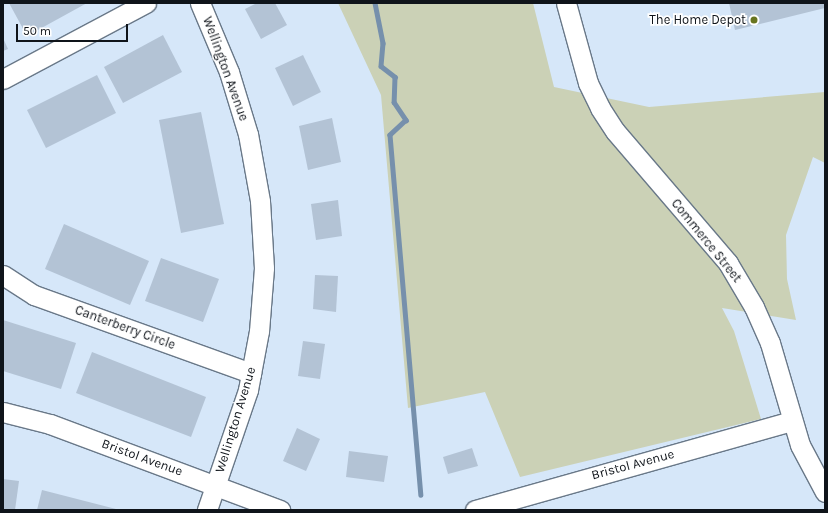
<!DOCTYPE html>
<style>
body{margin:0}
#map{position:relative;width:828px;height:513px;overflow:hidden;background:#d6e7f9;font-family:Karla,sans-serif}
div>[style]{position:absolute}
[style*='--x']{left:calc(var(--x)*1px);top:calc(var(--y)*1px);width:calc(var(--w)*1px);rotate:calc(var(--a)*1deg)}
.green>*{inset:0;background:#cbd1b6}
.stream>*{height:4.5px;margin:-2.25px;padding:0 2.25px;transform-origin:2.25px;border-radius:2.25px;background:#7690ac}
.building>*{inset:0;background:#b3c3d5}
.roads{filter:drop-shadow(1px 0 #697888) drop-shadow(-1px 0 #697888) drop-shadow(0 1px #697888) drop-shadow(0 -1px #697888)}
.minor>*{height:19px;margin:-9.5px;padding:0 9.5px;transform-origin:9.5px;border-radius:9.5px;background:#fff}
.dots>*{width:11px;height:11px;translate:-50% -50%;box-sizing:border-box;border:2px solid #fff;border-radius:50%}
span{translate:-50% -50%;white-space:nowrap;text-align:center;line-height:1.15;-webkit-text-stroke:3.5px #fff;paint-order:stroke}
.poi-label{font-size:13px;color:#0f141a}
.right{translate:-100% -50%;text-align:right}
.street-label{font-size:13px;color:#0f141a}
.frame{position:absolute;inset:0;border:4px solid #0f141a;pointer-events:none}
.scale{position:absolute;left:16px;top:24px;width:112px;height:18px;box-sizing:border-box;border:2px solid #0f141a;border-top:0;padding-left:5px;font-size:12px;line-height:14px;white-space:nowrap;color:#0f141a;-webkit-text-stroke:3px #fff;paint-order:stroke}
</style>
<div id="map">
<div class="green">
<i style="clip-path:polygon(338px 3px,533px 3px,554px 87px,649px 107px,825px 92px,825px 163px,813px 157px,786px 235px,787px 279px,796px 320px,722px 308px,734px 331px,761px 419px,520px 477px,485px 392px,408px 408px,381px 95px)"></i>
</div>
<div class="stream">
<i style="--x:375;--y:3;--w:41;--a:78.7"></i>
<i style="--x:383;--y:43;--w:23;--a:95"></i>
<i style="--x:381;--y:66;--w:18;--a:38"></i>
<i style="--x:395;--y:77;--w:25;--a:92"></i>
<i style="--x:394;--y:102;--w:22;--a:56"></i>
<i style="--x:406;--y:120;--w:22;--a:137"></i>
<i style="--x:390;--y:135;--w:361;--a:85.1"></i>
</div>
<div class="building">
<i style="clip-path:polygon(9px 3px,87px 3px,27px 36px)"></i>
<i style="clip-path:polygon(257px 3px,275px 3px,287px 25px,261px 39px,245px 9px)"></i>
<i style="clip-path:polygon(729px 3px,825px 3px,825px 8px,735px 30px)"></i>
<i style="clip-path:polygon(163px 35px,182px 72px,123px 103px,104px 67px)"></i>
<i style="clip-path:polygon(3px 38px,8px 49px,3px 51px)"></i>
<i style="clip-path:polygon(303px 55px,321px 92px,293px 106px,275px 68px)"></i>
<i style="clip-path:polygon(97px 75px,116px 113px,46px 148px,27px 110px)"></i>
<i style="clip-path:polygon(201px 112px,224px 224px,181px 233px,159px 120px)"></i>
<i style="clip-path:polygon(332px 118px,341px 162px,308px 170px,299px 126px)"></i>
<i style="clip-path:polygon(338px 200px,342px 236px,316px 240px,311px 204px)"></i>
<i style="clip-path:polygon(64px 224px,149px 261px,130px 305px,45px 269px)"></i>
<i style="clip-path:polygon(161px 258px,219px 279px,203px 322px,145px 301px)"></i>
<i style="clip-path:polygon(315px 275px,338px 276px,336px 312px,313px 309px)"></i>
<i style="clip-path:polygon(3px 320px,76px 343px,61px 389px,3px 371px)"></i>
<i style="clip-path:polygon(303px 341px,325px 344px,320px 379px,298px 376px)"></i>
<i style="clip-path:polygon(92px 352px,206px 397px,191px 437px,76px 393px)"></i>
<i style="clip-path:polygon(297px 428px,320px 439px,306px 471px,283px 461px)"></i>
<i style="clip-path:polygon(472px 448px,478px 466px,448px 474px,443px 457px)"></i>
<i style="clip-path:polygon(349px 451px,388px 456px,384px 482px,346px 477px)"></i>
<i style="clip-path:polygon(3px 479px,19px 481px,15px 510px,3px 510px)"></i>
<i style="clip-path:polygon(42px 490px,116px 509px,116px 510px,37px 510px)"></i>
</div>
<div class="roads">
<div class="minor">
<i style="--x:200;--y:3;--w:75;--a:67.2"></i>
<i style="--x:229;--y:72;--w:65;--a:73"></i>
<i style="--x:248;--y:134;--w:68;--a:79.8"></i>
<i style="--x:260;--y:201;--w:67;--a:86.6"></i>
<i style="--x:264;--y:268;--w:63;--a:94.5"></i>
<i style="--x:259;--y:331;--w:60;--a:100.6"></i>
<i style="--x:248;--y:390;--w:127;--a:108.9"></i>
<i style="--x:566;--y:3;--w:83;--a:74.6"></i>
<i style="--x:588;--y:83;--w:28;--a:64"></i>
<i style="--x:600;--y:108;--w:27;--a:57"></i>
<i style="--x:615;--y:131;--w:174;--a:49.4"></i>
<i style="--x:728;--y:263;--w:51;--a:59.4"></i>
<i style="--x:754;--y:307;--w:39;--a:66"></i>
<i style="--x:770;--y:343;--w:106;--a:73.6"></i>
<i style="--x:800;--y:445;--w:53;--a:62"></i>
<i style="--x:3;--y:79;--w:162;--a:-28"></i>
<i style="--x:3;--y:275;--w:37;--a:33"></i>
<i style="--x:34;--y:295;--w:231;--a:19.8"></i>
<i style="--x:3;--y:412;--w:49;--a:14.3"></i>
<i style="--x:50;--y:424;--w:246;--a:20.5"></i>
<i style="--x:475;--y:510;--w:329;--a:-15.7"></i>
</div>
</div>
<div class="dots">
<i style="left:754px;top:20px;background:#687520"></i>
</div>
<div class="poi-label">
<span class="right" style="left:746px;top:20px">The Home Depot</span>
</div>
<div class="street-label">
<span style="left:225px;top:69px;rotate:70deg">Wellington Avenue</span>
<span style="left:706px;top:241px;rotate:51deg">Commerce Street</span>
<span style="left:125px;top:328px;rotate:20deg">Canterberry Circle</span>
<span style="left:236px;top:420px;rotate:-73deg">Wellington Avenue</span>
<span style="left:142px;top:458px;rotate:20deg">Bristol Avenue</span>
<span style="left:633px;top:465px;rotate:-15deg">Bristol Avenue</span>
</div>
<div class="frame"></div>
<div class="scale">50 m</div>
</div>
